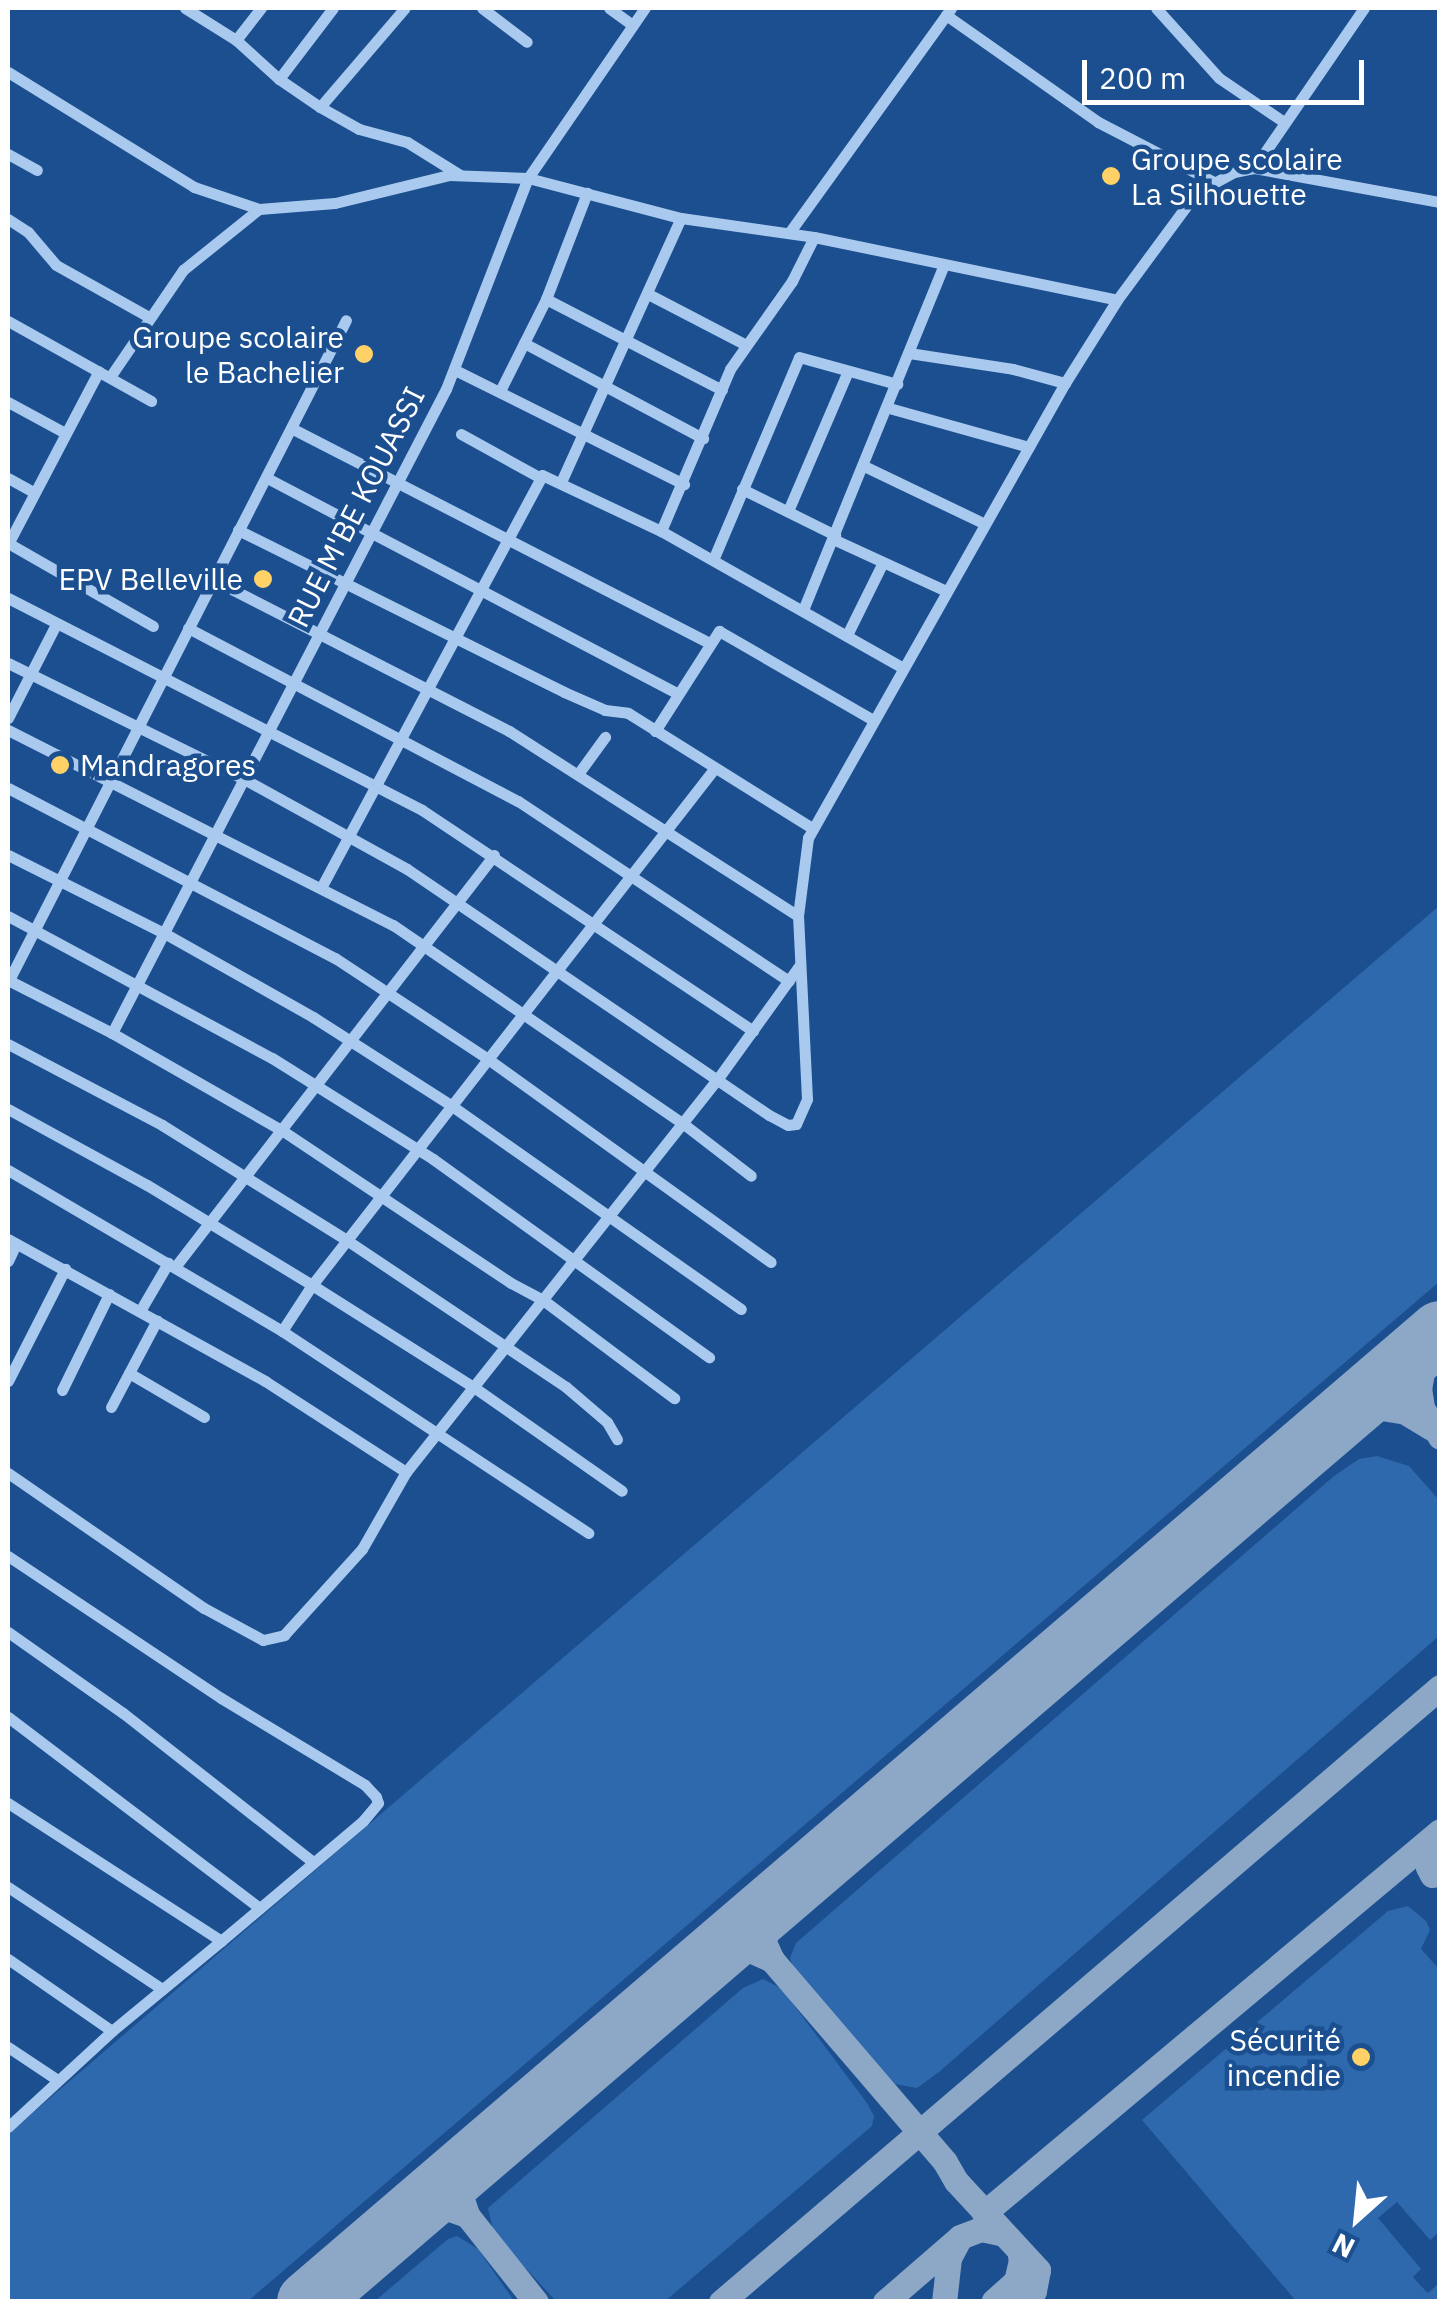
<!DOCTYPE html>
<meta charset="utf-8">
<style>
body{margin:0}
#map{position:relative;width:1447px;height:2309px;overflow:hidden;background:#1b4f8f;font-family:"IBM Plex Sans",sans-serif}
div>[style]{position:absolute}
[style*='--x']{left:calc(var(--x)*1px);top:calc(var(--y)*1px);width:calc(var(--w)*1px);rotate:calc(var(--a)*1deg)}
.green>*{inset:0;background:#2e69ad}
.taxiway>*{height:25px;margin:-12.5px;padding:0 12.5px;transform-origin:12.5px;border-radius:12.5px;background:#8da7c7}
.runway>*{height:62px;margin:-31px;padding:0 31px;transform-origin:31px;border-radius:31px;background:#8da7c7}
.minor>*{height:11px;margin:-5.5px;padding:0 5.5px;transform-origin:5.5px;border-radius:5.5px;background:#a9c9ee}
.dots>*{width:28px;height:28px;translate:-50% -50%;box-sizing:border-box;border:5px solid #1b4f8f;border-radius:50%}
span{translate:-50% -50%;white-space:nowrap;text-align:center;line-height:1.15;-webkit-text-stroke:9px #1b4f8f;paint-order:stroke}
.poi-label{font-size:30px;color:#fff}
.left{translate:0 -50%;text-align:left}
.right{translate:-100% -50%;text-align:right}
.street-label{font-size:30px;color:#fff}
.frame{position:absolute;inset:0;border:10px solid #fff;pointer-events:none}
.north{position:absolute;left:1307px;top:2169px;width:100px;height:100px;-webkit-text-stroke:8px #1b4f8f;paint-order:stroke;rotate:207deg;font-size:28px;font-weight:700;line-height:40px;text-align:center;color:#fff}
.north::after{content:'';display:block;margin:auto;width:35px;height:45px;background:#fff;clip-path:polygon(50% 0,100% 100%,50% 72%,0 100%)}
.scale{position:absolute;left:1082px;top:60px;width:282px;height:45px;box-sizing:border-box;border:5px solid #fff;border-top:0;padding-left:12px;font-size:30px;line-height:35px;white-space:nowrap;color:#fff;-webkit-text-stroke:8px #1b4f8f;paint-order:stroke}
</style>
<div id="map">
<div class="green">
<i style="clip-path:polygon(1439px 906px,1439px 1282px,248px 2301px,8px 2301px,8px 2134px)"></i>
<i style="clip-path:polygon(1377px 1456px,1409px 1466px,1439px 1500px,1439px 1636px,939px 2072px,917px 2088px,895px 2084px,796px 1976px,790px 1958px,796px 1943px,1334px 1476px,1359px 1459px)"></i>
<i style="clip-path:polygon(1408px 1906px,1426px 1921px,1430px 1930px,1421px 1949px,1439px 1969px,1439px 2232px,1430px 2240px,1397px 2202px,1378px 2218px,1421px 2269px,1413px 2277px,1420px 2285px,1428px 2293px,1439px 2283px,1439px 2301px,1296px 2301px,1142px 2120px,1388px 1911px)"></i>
<i style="clip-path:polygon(763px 1979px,782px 1989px,867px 2103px,874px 2116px,872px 2126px,665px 2301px,556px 2301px,494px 2234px,488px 2208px,743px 1988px)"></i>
<i style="clip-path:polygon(457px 2236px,478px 2249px,514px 2301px,375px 2301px,448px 2239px)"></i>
</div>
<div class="taxiway">
<i style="--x:1439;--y:1332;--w:33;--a:117"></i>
<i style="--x:1424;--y:1361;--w:27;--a:100"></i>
<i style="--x:1419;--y:1388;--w:20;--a:81"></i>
<i style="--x:1422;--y:1408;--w:34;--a:58"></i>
<i style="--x:1335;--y:1421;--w:48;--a:-15.8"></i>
<i style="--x:1381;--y:1408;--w:24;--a:9"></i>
<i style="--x:1405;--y:1412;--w:31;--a:31"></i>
<i style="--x:1431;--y:1839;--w:28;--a:96"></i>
<i style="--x:1428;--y:1867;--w:9;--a:63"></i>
<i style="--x:772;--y:1904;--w:39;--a:102"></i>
<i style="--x:764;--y:1942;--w:20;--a:66"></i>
<i style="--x:772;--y:1960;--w:266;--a:49.4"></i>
<i style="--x:945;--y:2162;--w:22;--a:60"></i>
<i style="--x:956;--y:2181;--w:121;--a:47.3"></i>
<i style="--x:1038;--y:2270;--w:21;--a:101"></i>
<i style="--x:1034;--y:2291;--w:17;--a:140"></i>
<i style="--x:713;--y:1954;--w:31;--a:-13"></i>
<i style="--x:743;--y:1947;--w:32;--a:24"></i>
<i style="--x:470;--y:2163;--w:34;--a:105"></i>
<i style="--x:461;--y:2196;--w:20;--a:72"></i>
<i style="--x:467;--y:2215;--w:111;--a:51.6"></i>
<i style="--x:417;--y:2208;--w:21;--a:-8"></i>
<i style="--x:438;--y:2205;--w:31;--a:19"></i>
<i style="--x:984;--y:2213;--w:595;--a:-39.95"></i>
<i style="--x:721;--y:2302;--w:946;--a:-40.54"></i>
<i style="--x:885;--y:2302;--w:99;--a:-40.9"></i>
<i style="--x:960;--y:2237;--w:22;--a:-21"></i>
<i style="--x:981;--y:2229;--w:24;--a:12"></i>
<i style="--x:1004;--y:2234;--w:22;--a:47"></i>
<i style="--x:1019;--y:2250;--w:10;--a:79"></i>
<i style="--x:1021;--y:2260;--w:22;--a:103"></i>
<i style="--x:1016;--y:2281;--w:30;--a:138"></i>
<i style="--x:944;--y:2302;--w:44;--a:-83.5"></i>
<i style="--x:949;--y:2258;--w:21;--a:-62"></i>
</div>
<div class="runway">
<i style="--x:308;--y:2302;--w:1491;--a:-40.59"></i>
</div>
<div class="minor">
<i style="--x:185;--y:8;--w:60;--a:32.1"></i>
<i style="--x:236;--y:40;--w:58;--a:42.2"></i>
<i style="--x:279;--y:79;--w:50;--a:34.3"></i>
<i style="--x:320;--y:107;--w:45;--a:29.4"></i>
<i style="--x:359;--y:129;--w:50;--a:15.2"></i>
<i style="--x:407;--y:142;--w:62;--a:31.9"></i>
<i style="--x:482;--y:8;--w:56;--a:37.1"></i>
<i style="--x:609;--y:8;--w:29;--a:36"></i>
<i style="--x:1156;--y:8;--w:94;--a:48"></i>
<i style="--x:1219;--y:78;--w:78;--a:34.1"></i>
<i style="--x:946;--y:15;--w:186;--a:35.1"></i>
<i style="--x:1098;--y:122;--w:128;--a:27.4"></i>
<i style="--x:236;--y:40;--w:41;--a:-52"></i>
<i style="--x:8;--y:72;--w:219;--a:31.7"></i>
<i style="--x:194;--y:187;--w:69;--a:18.7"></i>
<i style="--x:259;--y:209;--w:76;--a:-4.5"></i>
<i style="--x:335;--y:203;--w:117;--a:-13.8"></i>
<i style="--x:449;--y:175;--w:79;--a:2.2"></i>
<i style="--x:528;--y:178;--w:158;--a:14.7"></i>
<i style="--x:681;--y:218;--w:134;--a:8.1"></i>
<i style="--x:814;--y:237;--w:309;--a:11.7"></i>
<i style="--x:279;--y:79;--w:89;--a:-52.7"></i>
<i style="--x:320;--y:107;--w:130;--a:-49.4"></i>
<i style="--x:8;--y:154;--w:33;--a:29"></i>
<i style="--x:1254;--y:168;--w:194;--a:-55.5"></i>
<i style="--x:8;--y:219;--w:24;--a:33"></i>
<i style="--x:28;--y:232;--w:43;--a:49.7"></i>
<i style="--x:56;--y:265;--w:107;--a:29.2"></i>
<i style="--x:789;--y:233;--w:277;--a:-54.2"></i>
<i style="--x:650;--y:295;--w:106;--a:27.5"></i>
<i style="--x:546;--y:299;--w:198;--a:27.3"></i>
<i style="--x:8;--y:321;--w:164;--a:29.2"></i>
<i style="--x:524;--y:343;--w:203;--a:28"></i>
<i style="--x:909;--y:353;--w:105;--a:8.7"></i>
<i style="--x:1013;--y:369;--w:54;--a:15.1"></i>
<i style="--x:455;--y:370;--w:256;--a:26.5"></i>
<i style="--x:110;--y:377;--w:130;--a:-55.7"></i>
<i style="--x:183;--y:270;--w:97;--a:-38.8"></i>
<i style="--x:500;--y:391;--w:103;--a:-63.4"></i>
<i style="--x:546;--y:299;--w:114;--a:-68.9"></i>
<i style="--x:8;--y:402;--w:65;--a:28.5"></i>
<i style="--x:889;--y:408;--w:145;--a:15.6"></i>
<i style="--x:293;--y:429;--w:466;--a:27.2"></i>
<i style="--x:461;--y:434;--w:89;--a:28.9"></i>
<i style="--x:864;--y:466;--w:134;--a:25.6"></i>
<i style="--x:8;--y:478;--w:29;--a:29"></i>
<i style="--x:267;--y:478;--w:464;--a:27.7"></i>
<i style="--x:561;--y:482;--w:290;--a:-65.6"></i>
<i style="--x:742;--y:489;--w:104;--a:26.3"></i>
<i style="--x:788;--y:511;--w:152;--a:-66.8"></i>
<i style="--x:238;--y:530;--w:364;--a:26.4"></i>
<i style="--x:564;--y:692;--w:45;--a:23.7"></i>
<i style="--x:605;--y:710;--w:23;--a:7"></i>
<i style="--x:628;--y:713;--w:217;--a:32"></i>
<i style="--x:661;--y:531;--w:176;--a:-66.9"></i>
<i style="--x:730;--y:369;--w:108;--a:-54.8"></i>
<i style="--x:792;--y:281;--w:49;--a:-63.4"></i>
<i style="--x:833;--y:539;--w:124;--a:24.7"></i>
<i style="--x:8;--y:543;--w:167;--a:29.8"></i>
<i style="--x:8;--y:544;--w:195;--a:-62.3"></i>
<i style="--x:713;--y:560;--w:220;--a:-67"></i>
<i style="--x:799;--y:357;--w:102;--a:15.4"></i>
<i style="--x:212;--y:579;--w:334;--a:27.1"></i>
<i style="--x:509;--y:731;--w:343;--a:32.6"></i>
<i style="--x:8;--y:598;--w:465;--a:27.1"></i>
<i style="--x:422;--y:810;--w:398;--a:33.7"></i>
<i style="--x:803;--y:610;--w:373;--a:-67.8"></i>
<i style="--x:188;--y:628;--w:373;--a:27.7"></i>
<i style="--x:518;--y:801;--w:325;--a:33.6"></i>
<i style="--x:847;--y:635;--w:81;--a:-63.7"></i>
<i style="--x:8;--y:663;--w:263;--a:26.2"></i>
<i style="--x:244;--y:779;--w:186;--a:28.9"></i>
<i style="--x:407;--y:869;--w:438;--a:34.2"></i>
<i style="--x:769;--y:1115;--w:21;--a:28"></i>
<i style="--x:788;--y:1125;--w:8;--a:-7"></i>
<i style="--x:796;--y:1124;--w:27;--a:-66"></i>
<i style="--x:807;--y:1099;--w:183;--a:-92.8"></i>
<i style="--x:798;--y:916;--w:79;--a:-82.7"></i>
<i style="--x:808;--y:838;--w:523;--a:-60.54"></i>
<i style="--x:1065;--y:383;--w:98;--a:-57.9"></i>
<i style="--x:1117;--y:300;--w:133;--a:-53.6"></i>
<i style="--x:1196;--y:193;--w:43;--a:-28.9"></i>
<i style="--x:1234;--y:172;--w:20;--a:-11"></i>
<i style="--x:1254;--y:168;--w:189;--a:10.4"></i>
<i style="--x:8;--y:718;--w:106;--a:-62.9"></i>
<i style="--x:8;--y:730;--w:432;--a:26.9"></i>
<i style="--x:393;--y:925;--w:349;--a:34.4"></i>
<i style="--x:681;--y:1122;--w:88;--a:37.6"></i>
<i style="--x:655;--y:731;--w:119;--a:-57.4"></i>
<i style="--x:719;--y:631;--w:178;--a:30"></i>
<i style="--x:578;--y:774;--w:46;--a:-53.9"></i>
<i style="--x:8;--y:788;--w:369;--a:27.5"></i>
<i style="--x:335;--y:958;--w:183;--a:33.4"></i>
<i style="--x:488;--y:1059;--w:348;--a:35.7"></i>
<i style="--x:8;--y:855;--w:174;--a:26.6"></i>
<i style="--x:164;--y:933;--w:171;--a:29.4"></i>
<i style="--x:313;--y:1017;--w:165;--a:32.6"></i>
<i style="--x:452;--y:1106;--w:353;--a:35.1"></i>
<i style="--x:322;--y:886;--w:466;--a:-61.8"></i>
<i style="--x:542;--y:475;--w:132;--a:25.2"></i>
<i style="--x:661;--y:531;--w:278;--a:29.5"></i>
<i style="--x:8;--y:916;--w:300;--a:28.3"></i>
<i style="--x:272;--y:1058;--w:190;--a:32.1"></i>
<i style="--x:433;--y:1159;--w:340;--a:35.7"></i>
<i style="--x:8;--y:980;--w:117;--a:27"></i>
<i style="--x:112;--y:1033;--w:197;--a:29.8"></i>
<i style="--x:283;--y:1131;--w:274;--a:33.7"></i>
<i style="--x:511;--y:1283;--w:36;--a:28"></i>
<i style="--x:543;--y:1300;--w:164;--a:36.8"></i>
<i style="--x:8;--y:982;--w:743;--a:-62.95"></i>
<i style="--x:112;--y:1033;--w:725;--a:-62.59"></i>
<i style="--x:446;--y:389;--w:226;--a:-68.8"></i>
<i style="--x:528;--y:178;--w:206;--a:-55.5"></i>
<i style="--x:8;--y:1044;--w:174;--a:27.7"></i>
<i style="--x:162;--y:1125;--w:219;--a:31.9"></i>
<i style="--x:348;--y:1241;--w:262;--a:33.8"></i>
<i style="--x:566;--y:1387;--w:54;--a:40.5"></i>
<i style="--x:607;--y:1422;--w:20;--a:60"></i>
<i style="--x:8;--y:1109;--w:158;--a:28.7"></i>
<i style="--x:147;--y:1185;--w:193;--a:31.2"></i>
<i style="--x:312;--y:1285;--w:193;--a:32.3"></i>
<i style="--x:475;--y:1388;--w:179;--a:35"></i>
<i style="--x:8;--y:1170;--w:318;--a:30.4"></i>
<i style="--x:282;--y:1331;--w:367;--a:33.4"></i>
<i style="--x:8;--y:1239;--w:294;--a:28.9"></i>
<i style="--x:265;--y:1381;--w:168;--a:32.8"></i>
<i style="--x:8;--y:1261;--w:19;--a:-65"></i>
<i style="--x:175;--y:1267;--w:521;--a:-52.25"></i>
<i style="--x:140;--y:1311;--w:56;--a:-59.7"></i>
<i style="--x:282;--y:1331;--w:55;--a:-56.9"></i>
<i style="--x:312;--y:1285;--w:654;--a:-52.08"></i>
<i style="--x:129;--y:1373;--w:87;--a:30.4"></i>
<i style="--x:8;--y:1381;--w:126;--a:-63"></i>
<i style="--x:62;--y:1390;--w:107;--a:-63.9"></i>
<i style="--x:111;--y:1407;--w:98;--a:-62.1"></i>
<i style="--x:8;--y:1473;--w:238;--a:34.6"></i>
<i style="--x:204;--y:1608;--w:67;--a:28.5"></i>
<i style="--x:263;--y:1640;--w:22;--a:-13"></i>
<i style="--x:284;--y:1635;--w:116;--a:-47.8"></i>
<i style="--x:362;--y:1549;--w:89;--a:-60.3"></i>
<i style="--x:406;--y:1472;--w:504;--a:-51.61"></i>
<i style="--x:719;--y:1077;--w:137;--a:-54.2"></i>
<i style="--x:8;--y:1556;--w:256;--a:33.7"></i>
<i style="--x:221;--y:1698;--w:168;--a:31.1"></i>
<i style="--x:365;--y:1785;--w:16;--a:47"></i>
<i style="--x:376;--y:1797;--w:6;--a:72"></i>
<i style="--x:378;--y:1803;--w:23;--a:130"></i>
<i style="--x:363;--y:1821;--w:186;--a:139.8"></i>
<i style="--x:8;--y:1632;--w:141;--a:35.2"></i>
<i style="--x:123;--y:1713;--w:240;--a:38.1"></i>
<i style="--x:8;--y:1717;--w:316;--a:37.2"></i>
<i style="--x:8;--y:1803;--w:254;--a:32.9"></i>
<i style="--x:221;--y:1941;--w:141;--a:140.5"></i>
<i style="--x:112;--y:2031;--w:142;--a:137.3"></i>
<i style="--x:8;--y:1887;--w:185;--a:33.5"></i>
<i style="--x:8;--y:1959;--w:126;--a:34.7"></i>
<i style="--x:8;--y:2047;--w:58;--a:33.7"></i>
</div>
<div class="dots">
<i style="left:1111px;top:176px;background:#ffd166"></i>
<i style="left:364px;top:354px;background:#ffd166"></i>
<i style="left:263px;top:579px;background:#ffd166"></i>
<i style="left:60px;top:765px;background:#ffd166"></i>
<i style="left:1361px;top:2057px;background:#ffd166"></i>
</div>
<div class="poi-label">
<span class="left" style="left:1131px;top:176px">Groupe scolaire<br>La Silhouette</span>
<span class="right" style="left:344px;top:354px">Groupe scolaire<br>le Bachelier</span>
<span class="right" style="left:243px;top:579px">EPV Belleville</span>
<span class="left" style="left:80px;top:765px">Mandragores</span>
<span class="right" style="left:1341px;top:2057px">Sécurité<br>incendie</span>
</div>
<div class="street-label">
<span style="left:356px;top:507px;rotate:-63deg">RUE M'BE KOUASSI</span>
</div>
<div class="frame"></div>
<div class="north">N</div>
<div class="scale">200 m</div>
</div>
